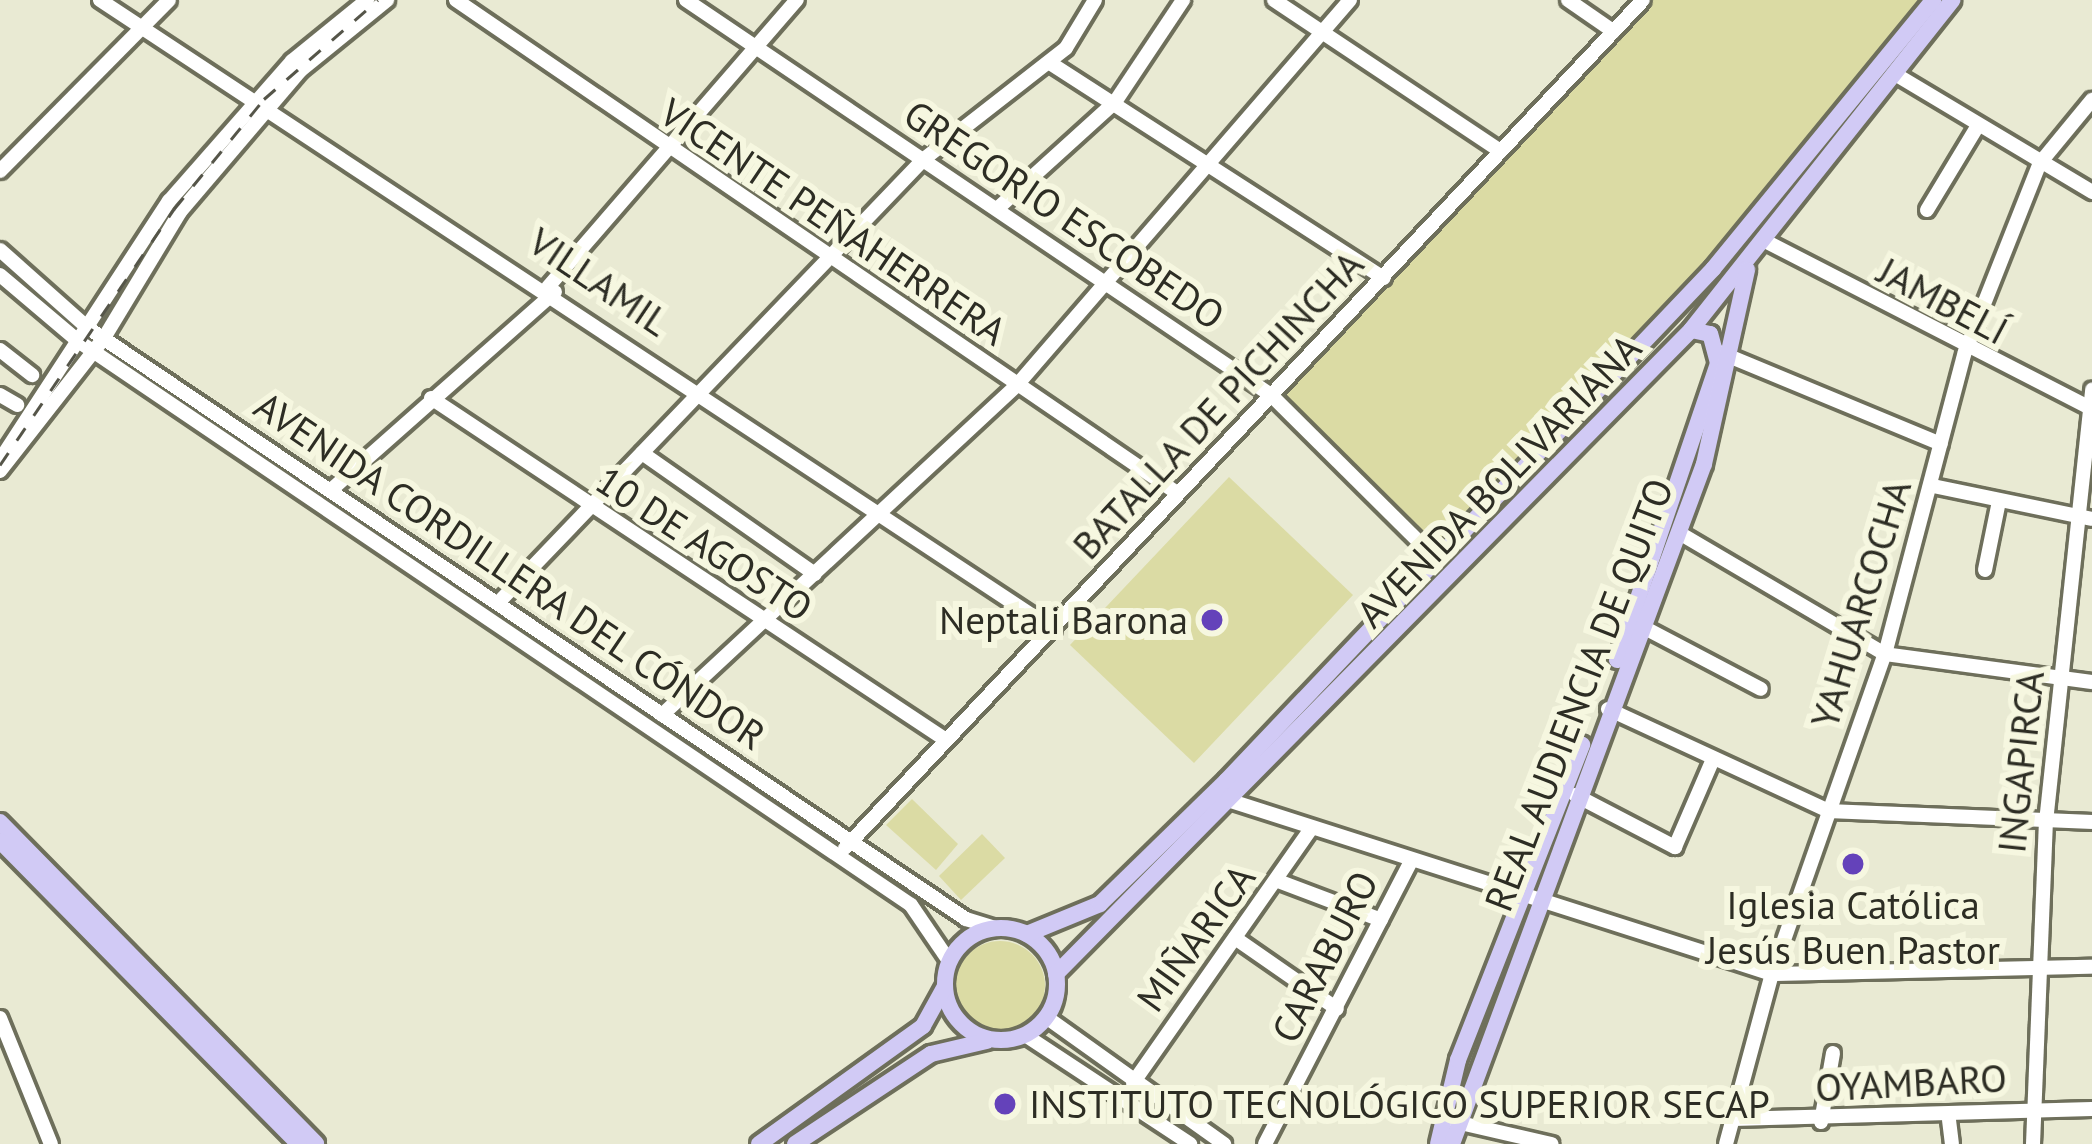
<!DOCTYPE html>
<meta charset="utf-8">
<style>
body{margin:0}
#map{position:relative;width:2092px;height:1144px;overflow:hidden;background:#e9ead3;font-family:"PT Sans",sans-serif}
div>[style]{position:absolute}
[style*='--x']{left:calc(var(--x)*1px);top:calc(var(--y)*1px);width:calc(var(--w)*1px);rotate:calc(var(--a)*1deg)}
.green>*{inset:0;background:#dbdba4}
.round{border-radius:50%}
.roads{filter:drop-shadow(3px 0 #6e6f5b) drop-shadow(-3px 0 #6e6f5b) drop-shadow(0 3px #6e6f5b) drop-shadow(0 -3px #6e6f5b)}
.minor>*{height:14px;margin:-7px;padding:0 7px;transform-origin:7px;border-radius:7px;background:#fff}
.major>*{height:16px;margin:-8px;padding:0 8px;transform-origin:8px;border-radius:8px;background:#d1caf5}
.major>.ring{margin:-8px;padding:0;box-sizing:content-box;background:none;border:16px solid #d1caf5;border-radius:50%}
.rail>*{height:3px;margin-top:-1.5px;transform-origin:0;background:repeating-linear-gradient(90deg,#555549 0 15px,transparent 0 30px)}
.dots>*{width:33px;height:33px;translate:-50% -50%;box-sizing:border-box;border:6px solid #f6f7e0;border-radius:50%}
span{translate:-50% -50%;white-space:nowrap;text-align:center;line-height:1.15;-webkit-text-stroke:12px #f6f7e0;paint-order:stroke}
.street-label{font-size:39px;color:#2d2d24}
.poi-label{font-size:39px;color:#2d2d24}
.right{translate:-100% -50%;text-align:right}
.left{translate:0 -50%;text-align:left}
</style>
<div id="map">
<div class="green">
<i style="clip-path:polygon(1645px 0,1923px 0,1699px 271px,1428px 556px,1271px 393px)"></i>
<i style="clip-path:polygon(1229px 477px,1353px 595px,1194px 763px,1070px 645px)"></i>
<i style="clip-path:polygon(912px 799px,958px 844px,936px 870px,886px 825px)"></i>
<i style="clip-path:polygon(982px 834px,1005px 858px,961px 900px,939px 876px)"></i>
<i class="round" style="left:955px;top:941px;width:90px;height:90px"></i>
</div>
<div class="roads">
<div class="minor">
<i style="--x:100;--y:0;--w:1143;--a:33.44"></i>
<i style="--x:456;--y:0;--w:873;--a:34.36"></i>
<i style="--x:686;--y:0;--w:706;--a:34.03"></i>
<i style="--x:1271;--y:395;--w:234;--a:44.8"></i>
<i style="--x:1274;--y:0;--w:272;--a:33.7"></i>
<i style="--x:1568;--y:0;--w:55;--a:34.6"></i>
<i style="--x:1050;--y:63;--w:397;--a:32.8"></i>
<i style="--x:1895;--y:74;--w:230;--a:30.9"></i>
<i style="--x:0;--y:171;--w:240;--a:-45.3"></i>
<i style="--x:997;--y:209;--w:159;--a:-42.2"></i>
<i style="--x:1115;--y:102;--w:123;--a:-56.3"></i>
<i style="--x:1927;--y:210;--w:97;--a:-58.9"></i>
<i style="--x:1767;--y:242;--w:365;--a:27.2"></i>
<i style="--x:0;--y:250;--w:118;--a:41.6"></i>
<i style="--x:88;--y:328;--w:1058;--a:33.95"></i>
<i style="--x:966;--y:919;--w:31;--a:17"></i>
<i style="--x:0;--y:275;--w:102;--a:40.2"></i>
<i style="--x:78;--y:341;--w:1006;--a:34.1"></i>
<i style="--x:911;--y:905;--w:68;--a:55.8"></i>
<i style="--x:548;--y:287;--w:380;--a:-49.1"></i>
<i style="--x:0;--y:350;--w:41;--a:38"></i>
<i style="--x:1719;--y:352;--w:240;--a:22.5"></i>
<i style="--x:0;--y:395;--w:20;--a:30"></i>
<i style="--x:431;--y:398;--w:618;--a:33.59"></i>
<i style="--x:642;--y:453;--w:211;--a:35"></i>
<i style="--x:2;--y:457;--w:306;--a:-56.9"></i>
<i style="--x:169;--y:201;--w:186;--a:-48.7"></i>
<i style="--x:292;--y:61;--w:97;--a:-39.1"></i>
<i style="--x:0;--y:471;--w:169;--a:-52"></i>
<i style="--x:104;--y:338;--w:147;--a:-58.9"></i>
<i style="--x:180;--y:212;--w:187;--a:-49.6"></i>
<i style="--x:301;--y:70;--w:111;--a:-39.1"></i>
<i style="--x:1933;--y:486;--w:162;--a:11.7"></i>
<i style="--x:331;--y:490;--w:299;--a:-41.5"></i>
<i style="--x:1681;--y:534;--w:237;--a:30.5"></i>
<i style="--x:1885;--y:654;--w:209;--a:7.7"></i>
<i style="--x:1985;--y:570;--w:70;--a:-78.5"></i>
<i style="--x:498;--y:603;--w:615;--a:-46.19"></i>
<i style="--x:924;--y:159;--w:180;--a:-38"></i>
<i style="--x:1066;--y:48;--w:56;--a:-58.9"></i>
<i style="--x:1643;--y:627;--w:133;--a:27.7"></i>
<i style="--x:1608;--y:709;--w:243;--a:24.8"></i>
<i style="--x:1829;--y:811;--w:263;--a:2.4"></i>
<i style="--x:662;--y:715;--w:485;--a:-42.9"></i>
<i style="--x:1017;--y:385;--w:509;--a:-49.14"></i>
<i style="--x:1575;--y:795;--w:113;--a:27.5"></i>
<i style="--x:1675;--y:847;--w:96;--a:-66.6"></i>
<i style="--x:1231;--y:801;--w:568;--a:17.73"></i>
<i style="--x:1772;--y:974;--w:320;--a:-1.3"></i>
<i style="--x:845;--y:848;--w:1164;--a:-46.74"></i>
<i style="--x:1278;--y:881;--w:110;--a:20.7"></i>
<i style="--x:1235;--y:938;--w:124;--a:34.8"></i>
<i style="--x:1046;--y:1017;--w:219;--a:35.5"></i>
<i style="--x:0;--y:1018;--w:136;--a:68"></i>
<i style="--x:1025;--y:1035;--w:198;--a:33.4"></i>
<i style="--x:1133;--y:1083;--w:310;--a:-55"></i>
<i style="--x:1733;--y:1119;--w:359;--a:-1.6"></i>
<i style="--x:1949;--y:1120;--w:24;--a:83"></i>
<i style="--x:1456;--y:1122;--w:98;--a:13"></i>
<i style="--x:1821;--y:1122;--w:70;--a:-80.1"></i>
<i style="--x:1265;--y:1144;--w:316;--a:-62.7"></i>
<i style="--x:1726;--y:1144;--w:176;--a:-74.9"></i>
<i style="--x:1772;--y:974;--w:339;--a:-70.6"></i>
<i style="--x:1885;--y:654;--w:312;--a:-75.2"></i>
<i style="--x:1965;--y:352;--w:203;--a:-68.4"></i>
<i style="--x:2040;--y:163;--w:82;--a:-50.5"></i>
<i style="--x:2033;--y:1144;--w:322;--a:-87.7"></i>
<i style="--x:2046;--y:822;--w:435;--a:-83.9"></i>
</div>
<div class="major">
<i style="--x:1617;--y:660;--w:314;--a:-71.2"></i>
<i style="--x:1718;--y:363;--w:30;--a:-105"></i>
<i style="--x:1710;--y:334;--w:19;--a:-168"></i>
<i style="--x:0;--y:822;--w:451;--a:45.5"></i>
<i style="--x:0;--y:841;--w:426;--a:45.4"></i>
<i class="ring" style="left:945px;top:928px;width:96px;height:96px"></i>
<i style="--x:1027;--y:934;--w:79;--a:-22.3"></i>
<i style="--x:1100;--y:904;--w:176;--a:-44.3"></i>
<i style="--x:1226;--y:781;--w:707;--a:-46.43"></i>
<i style="--x:1713;--y:269;--w:348;--a:-50.7"></i>
<i style="--x:1056;--y:974;--w:904;--a:-45.4"></i>
<i style="--x:1691;--y:330;--w:421;--a:-51.6"></i>
<i style="--x:759;--y:1144;--w:202;--a:-35.7"></i>
<i style="--x:923;--y:1026;--w:43;--a:-61.1"></i>
<i style="--x:795;--y:1144;--w:163;--a:-33.5"></i>
<i style="--x:931;--y:1054;--w:57;--a:-13.1"></i>
<i style="--x:1438;--y:1144;--w:86;--a:-76.6"></i>
<i style="--x:1458;--y:1060;--w:339;--a:-68.5"></i>
<i style="--x:1452;--y:1144;--w:725;--a:-69.67"></i>
<i style="--x:1704;--y:464;--w:199;--a:-77.5"></i>
</div>
</div>
<div class="rail">
<i style="--x:0;--y:465;--w:310;--a:-55.8"></i>
<i style="--x:174;--y:209;--w:142;--a:-50.7"></i>
<i style="--x:264;--y:99;--w:151;--a:-41"></i>
</div>
<div class="dots">
<i style="left:1212px;top:620px;background:#6442ba"></i>
<i style="left:1853px;top:864px;background:#6442ba"></i>
<i style="left:1005px;top:1104px;background:#6442ba"></i>
</div>
<div class="street-label">
<span style="left:1064px;top:215px;rotate:34deg">GREGORIO ESCOBEDO</span>
<span style="left:833px;top:222px;rotate:34deg">VICENTE PEÑAHERRERA</span>
<span style="left:599px;top:282px;rotate:34deg">VILLAMIL</span>
<span style="left:1943px;top:301px;rotate:28deg">JAMBELÍ</span>
<span style="left:1218px;top:405px;rotate:-47deg">BATALLA DE PICHINCHA</span>
<span style="left:1499px;top:481px;rotate:-46deg">AVENIDA BOLIVARIANA</span>
<span style="left:704px;top:544px;rotate:33deg">10 DE AGOSTO</span>
<span style="left:510px;top:571px;rotate:34deg">AVENIDA CORDILLERA DEL CÓNDOR</span>
<span style="left:1861px;top:604px;rotate:-73deg">YAHUARCOCHA</span>
<span style="left:1579px;top:695px;rotate:-69deg">REAL AUDIENCIA DE QUITO</span>
<span style="left:2021px;top:762px;rotate:-84deg">INGAPIRCA</span>
<span style="left:1196px;top:938px;rotate:-54deg">MIÑARICA</span>
<span style="left:1325px;top:957px;rotate:-63deg">CARABURO</span>
<span style="left:1911px;top:1083px;rotate:-3deg">OYAMBARO</span>
</div>
<div class="poi-label">
<span class="right" style="left:1188px;top:620px">Neptali Barona</span>
<span style="left:1853px;top:928px">Iglesia Católica<br>Jesús Buen Pastor</span>
<span class="left" style="left:1029px;top:1104px">INSTITUTO TECNOLÓGICO SUPERIOR SECAP</span>
</div>
</div>
